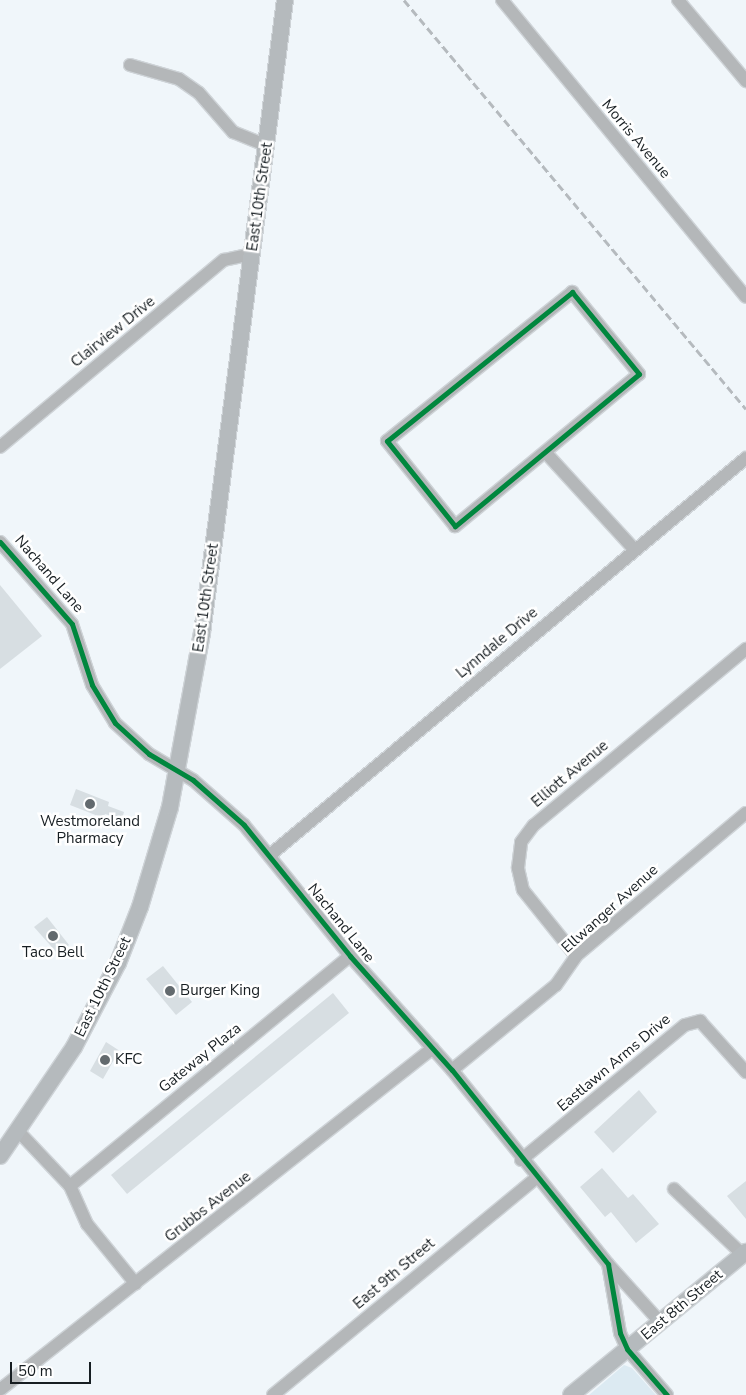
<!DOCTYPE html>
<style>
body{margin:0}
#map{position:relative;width:746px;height:1395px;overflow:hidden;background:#f0f6fa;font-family:"Nunito Sans",sans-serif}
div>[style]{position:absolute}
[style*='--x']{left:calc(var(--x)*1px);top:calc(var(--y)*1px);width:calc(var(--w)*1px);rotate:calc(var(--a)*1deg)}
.built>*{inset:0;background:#dceaf2}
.building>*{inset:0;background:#d7dee2}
.roads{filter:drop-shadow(1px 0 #ced3d7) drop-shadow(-1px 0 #ced3d7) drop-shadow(0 1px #ced3d7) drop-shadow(0 -1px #ced3d7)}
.minor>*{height:12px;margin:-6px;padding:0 6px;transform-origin:6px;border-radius:6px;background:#b4b7b9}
.major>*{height:16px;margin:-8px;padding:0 8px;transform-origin:8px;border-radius:8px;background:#b5babd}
.rail>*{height:3px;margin-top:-1.5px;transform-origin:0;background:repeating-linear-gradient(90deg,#b5babe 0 8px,transparent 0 12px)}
.cycleway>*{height:5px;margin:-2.5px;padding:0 2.5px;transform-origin:2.5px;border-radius:2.5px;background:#00873e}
.dots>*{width:14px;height:14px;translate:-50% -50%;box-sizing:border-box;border:2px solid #fff;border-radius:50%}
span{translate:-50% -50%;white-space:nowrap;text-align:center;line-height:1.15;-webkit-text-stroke:5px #fff;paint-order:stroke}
.street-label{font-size:15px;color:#171e22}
.poi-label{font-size:15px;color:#171e22}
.left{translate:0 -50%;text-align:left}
.scale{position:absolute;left:10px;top:1362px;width:81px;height:22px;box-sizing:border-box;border:2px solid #171e22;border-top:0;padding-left:6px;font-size:15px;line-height:18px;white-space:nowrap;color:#171e22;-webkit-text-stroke:4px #fff;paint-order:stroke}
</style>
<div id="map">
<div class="built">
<i style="clip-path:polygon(624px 1365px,632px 1368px,656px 1395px,589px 1395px)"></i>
</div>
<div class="building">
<i style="clip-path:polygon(0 585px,42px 636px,0 669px)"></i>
<i style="clip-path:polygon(76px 789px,109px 802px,108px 806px,124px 812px,122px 819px,105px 814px,103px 818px,70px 805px)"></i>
<i style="clip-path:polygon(47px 917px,69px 945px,58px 954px,34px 927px)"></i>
<i style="clip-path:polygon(163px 966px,192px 1002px,176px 1015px,146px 979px)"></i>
<i style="clip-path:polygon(333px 993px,349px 1013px,127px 1194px,111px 1175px)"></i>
<i style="clip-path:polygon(106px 1042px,123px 1053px,119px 1061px,115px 1058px,103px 1079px,90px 1071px)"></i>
<i style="clip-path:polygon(639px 1090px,657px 1112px,613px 1153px,594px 1132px)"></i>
<i style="clip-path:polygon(602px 1168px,628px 1198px,633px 1194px,659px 1224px,636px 1243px,611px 1212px,605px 1217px,580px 1187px)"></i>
<i style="clip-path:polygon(746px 1181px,746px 1219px,727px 1196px)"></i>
</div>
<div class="roads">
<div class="minor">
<i style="--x:502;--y:0;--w:384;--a:50.6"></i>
<i style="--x:678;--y:0;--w:106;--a:50"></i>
<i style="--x:130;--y:65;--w:51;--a:15.9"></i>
<i style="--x:179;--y:79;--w:24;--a:35"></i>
<i style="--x:199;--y:93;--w:52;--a:48.9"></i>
<i style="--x:233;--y:132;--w:37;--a:22"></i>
<i style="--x:572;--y:292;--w:106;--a:50.7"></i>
<i style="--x:639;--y:374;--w:239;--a:140.4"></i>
<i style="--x:455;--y:526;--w:109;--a:-128.7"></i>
<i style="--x:387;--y:441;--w:238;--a:-38.8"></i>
<i style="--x:0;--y:447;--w:292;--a:-39.9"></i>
<i style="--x:224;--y:260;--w:29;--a:-12"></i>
<i style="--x:546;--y:453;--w:130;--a:47.5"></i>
<i style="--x:0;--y:542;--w:109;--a:48.7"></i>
<i style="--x:72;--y:624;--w:64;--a:71.8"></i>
<i style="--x:92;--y:685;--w:44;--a:58.8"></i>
<i style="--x:115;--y:723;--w:46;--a:42.4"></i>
<i style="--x:149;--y:754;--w:51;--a:30.6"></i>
<i style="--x:193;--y:780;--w:68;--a:41.4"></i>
<i style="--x:244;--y:825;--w:169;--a:51"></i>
<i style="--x:350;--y:956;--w:153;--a:48.2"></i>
<i style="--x:452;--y:1070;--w:249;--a:51.2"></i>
<i style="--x:608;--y:1264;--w:70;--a:80.1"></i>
<i style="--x:620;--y:1333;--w:17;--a:66"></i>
<i style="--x:627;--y:1349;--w:61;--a:49"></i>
<i style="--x:270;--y:855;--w:620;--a:-39.83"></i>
<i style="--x:576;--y:956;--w:85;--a:-128.8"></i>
<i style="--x:523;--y:890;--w:23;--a:-103"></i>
<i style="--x:518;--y:868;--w:26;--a:-83"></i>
<i style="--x:521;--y:842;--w:21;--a:-53"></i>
<i style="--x:534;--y:825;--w:276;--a:-39.7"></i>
<i style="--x:452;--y:1070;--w:134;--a:-39.3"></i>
<i style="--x:556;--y:985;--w:35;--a:-55"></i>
<i style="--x:576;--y:956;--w:222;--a:-40.1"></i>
<i style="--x:19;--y:1132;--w:74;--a:46.6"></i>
<i style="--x:70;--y:1186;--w:42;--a:65.9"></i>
<i style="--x:87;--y:1224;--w:77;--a:50.8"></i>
<i style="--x:521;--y:1160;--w:212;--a:-39.5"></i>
<i style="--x:685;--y:1025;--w:16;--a:-15"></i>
<i style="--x:700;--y:1021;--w:69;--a:48"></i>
<i style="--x:70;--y:1186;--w:362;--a:-39.4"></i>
<i style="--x:674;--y:1189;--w:95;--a:43.7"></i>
<i style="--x:608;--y:1264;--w:78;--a:48.1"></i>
<i style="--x:1;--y:1389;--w:550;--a:-38.29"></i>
<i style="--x:273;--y:1395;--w:342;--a:-39.5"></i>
</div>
<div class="major">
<i style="--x:0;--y:1156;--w:132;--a:-55.8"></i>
<i style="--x:74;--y:1047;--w:95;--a:-62.4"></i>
<i style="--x:118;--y:963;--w:60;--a:-68.6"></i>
<i style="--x:140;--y:907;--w:104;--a:-73.3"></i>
<i style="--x:170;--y:807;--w:177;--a:-79.6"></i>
<i style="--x:202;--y:633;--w:638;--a:-82.53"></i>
<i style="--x:571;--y:1395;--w:226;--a:-39.3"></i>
</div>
</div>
<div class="rail">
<i style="--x:404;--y:0;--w:533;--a:50.1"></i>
</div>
<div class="cycleway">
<i style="--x:572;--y:292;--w:106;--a:50.7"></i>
<i style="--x:639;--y:374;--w:239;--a:140.4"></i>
<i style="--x:455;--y:526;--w:109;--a:-128.7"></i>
<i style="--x:387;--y:441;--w:238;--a:-38.8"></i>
<i style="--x:0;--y:542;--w:109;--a:48.7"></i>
<i style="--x:72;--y:624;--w:64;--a:71.8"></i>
<i style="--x:92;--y:685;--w:44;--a:58.8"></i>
<i style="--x:115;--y:723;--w:46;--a:42.4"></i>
<i style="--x:149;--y:754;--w:51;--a:30.6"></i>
<i style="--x:193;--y:780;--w:68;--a:41.4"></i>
<i style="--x:244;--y:825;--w:169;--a:51"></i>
<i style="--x:350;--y:956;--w:153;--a:48.2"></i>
<i style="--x:452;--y:1070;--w:249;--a:51.2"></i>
<i style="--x:608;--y:1264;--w:70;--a:80.1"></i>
<i style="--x:620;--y:1333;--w:17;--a:66"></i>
<i style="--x:627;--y:1349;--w:61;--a:49"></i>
</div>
<div class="dots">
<i style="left:90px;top:804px;background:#636a6e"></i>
<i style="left:53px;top:936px;background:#636a6e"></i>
<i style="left:170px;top:991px;background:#636a6e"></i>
<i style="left:105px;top:1060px;background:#636a6e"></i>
</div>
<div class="street-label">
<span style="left:636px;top:139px;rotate:50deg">Morris Avenue</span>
<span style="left:260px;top:197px;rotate:-82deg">East 10th Street</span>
<span style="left:113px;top:332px;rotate:-39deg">Clairview Drive</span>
<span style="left:49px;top:574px;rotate:49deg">Nachand Lane</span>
<span style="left:206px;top:598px;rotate:-82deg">East 10th Street</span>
<span style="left:497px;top:643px;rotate:-40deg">Lynndale Drive</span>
<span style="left:570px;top:774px;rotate:-40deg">Elliott Avenue</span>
<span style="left:610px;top:909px;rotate:-42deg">Ellwanger Avenue</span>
<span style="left:341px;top:923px;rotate:51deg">Nachand Lane</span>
<span style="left:103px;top:987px;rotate:-64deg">East 10th Street</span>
<span style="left:200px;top:1058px;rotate:-39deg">Gateway Plaza</span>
<span style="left:614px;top:1063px;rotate:-40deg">Eastlawn Arms Drive</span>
<span style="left:208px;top:1207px;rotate:-38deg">Grubbs Avenue</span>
<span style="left:394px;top:1274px;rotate:-40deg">East 9th Street</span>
<span style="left:682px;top:1305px;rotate:-40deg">East 8th Street</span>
</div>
<div class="poi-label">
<span style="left:90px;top:830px">Westmoreland<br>Pharmacy</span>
<span style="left:53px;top:953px">Taco Bell</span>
<span class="left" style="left:180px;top:991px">Burger King</span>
<span class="left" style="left:115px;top:1060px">KFC</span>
</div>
<div class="scale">50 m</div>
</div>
